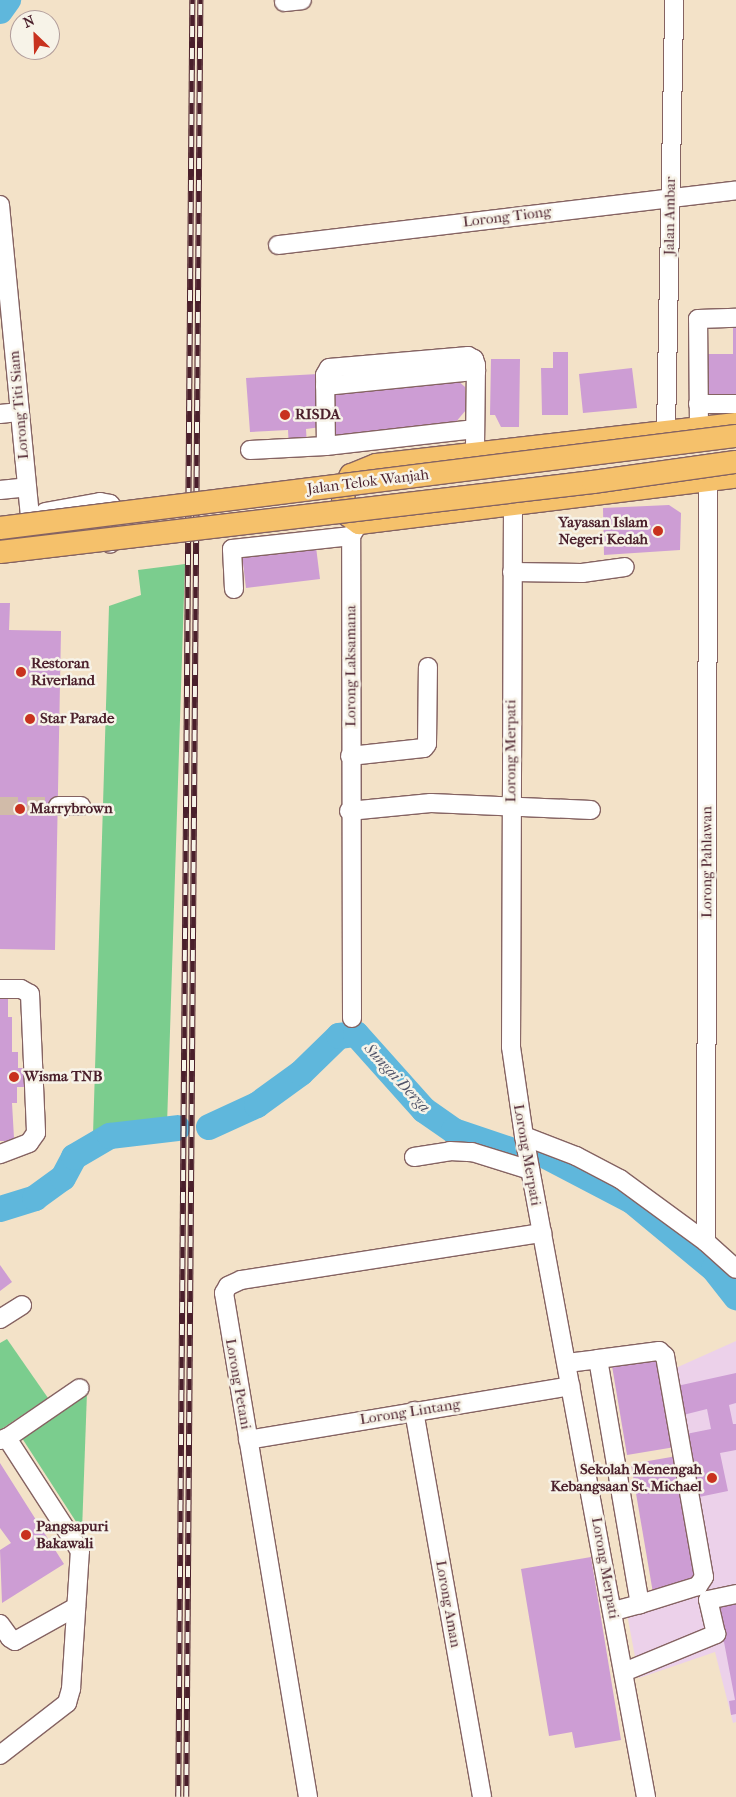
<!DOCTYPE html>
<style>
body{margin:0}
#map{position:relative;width:736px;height:1797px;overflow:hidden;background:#f3e2c8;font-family:"IM FELL French Canon",serif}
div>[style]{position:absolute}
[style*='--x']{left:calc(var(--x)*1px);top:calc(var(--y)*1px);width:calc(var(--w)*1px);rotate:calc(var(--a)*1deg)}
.built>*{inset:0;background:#ecd1ea}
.green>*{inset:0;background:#7bcd8e}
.river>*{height:26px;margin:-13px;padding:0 13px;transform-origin:13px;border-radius:13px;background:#5fb7dc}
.building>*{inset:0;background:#cd9dd4}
.minor-tunnel>*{height:18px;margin-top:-9px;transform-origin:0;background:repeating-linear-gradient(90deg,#d1bba9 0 18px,transparent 0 27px)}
.roads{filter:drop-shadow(1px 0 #856362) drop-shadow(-1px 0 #856362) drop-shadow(0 1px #856362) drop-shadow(0 -1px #856362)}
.minor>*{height:18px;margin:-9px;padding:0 9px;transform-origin:9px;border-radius:9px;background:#fff}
.major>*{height:22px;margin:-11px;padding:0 11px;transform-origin:11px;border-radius:11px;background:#f5c16b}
.rail>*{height:5.5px;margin-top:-2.75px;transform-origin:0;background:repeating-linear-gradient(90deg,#f7f3e8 0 11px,#4a1f2b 0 22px);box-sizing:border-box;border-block:1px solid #4a1f2b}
.bridges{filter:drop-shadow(1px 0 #856362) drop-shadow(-1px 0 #856362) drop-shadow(0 1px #856362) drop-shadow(0 -1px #856362)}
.major-bridge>*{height:22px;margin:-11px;padding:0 11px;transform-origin:11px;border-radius:11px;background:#f5c16b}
.dots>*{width:14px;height:14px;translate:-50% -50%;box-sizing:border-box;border:2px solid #f7f3e8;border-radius:50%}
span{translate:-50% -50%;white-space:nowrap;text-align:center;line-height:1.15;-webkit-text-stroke:5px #f7f3e8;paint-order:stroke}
.street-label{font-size:15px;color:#4a1f2b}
.poi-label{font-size:15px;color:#4a1f2b;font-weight:700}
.left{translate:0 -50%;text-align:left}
.right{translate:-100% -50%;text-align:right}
.water-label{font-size:16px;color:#515469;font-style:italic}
.north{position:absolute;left:10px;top:10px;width:50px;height:50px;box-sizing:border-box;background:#f7f3e8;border:1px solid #b29e9c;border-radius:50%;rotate:336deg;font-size:14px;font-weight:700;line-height:20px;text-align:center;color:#4a1f2b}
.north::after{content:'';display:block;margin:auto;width:18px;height:22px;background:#c8321e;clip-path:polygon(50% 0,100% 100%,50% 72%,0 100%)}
</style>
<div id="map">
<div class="built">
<i style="clip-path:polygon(736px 1341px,736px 1722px,733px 1723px,715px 1652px,639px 1678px,627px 1614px,706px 1585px,669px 1371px)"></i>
</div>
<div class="green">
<i style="clip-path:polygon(185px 564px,167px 1125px,93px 1135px,109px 606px,141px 595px,138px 570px)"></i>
<i style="clip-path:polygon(7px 1339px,48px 1398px,0 1430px,0 1343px)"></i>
<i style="clip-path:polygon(87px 1392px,82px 1531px,20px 1435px)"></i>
</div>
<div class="river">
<i style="--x:0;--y:11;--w:14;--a:-54"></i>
<i style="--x:209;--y:1127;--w:53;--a:-24.6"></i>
<i style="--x:257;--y:1105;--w:54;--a:-36"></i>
<i style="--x:301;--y:1073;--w:53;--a:-44.2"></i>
<i style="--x:339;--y:1036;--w:17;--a:-7"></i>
<i style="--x:356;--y:1034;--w:102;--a:48.2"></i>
<i style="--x:424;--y:1110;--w:37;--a:35"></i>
<i style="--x:454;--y:1131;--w:69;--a:18.7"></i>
<i style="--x:542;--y:1154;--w:102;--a:27.6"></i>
<i style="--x:632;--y:1201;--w:107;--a:39.7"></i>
<i style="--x:714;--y:1269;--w:36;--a:52"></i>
<i style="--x:0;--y:1209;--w:37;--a:-17"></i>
<i style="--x:35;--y:1198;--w:34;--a:-36"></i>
<i style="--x:63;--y:1178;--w:24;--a:-62"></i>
<i style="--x:74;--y:1157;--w:42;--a:-30.3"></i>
<i style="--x:110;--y:1136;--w:68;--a:-6.7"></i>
</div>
<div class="building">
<i style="clip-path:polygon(733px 322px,736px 322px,736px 398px,704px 399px,704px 354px,733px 354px)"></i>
<i style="clip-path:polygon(553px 352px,568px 352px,568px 415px,542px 415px,541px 368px,553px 368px)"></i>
<i style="clip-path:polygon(491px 359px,520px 359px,519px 427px,501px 427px,495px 415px,490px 415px)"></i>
<i style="clip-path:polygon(632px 368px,637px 408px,583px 413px,579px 374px)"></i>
<i style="clip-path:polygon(318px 374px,321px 427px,306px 429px,307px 446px,289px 448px,288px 430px,250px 432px,246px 378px)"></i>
<i style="clip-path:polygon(456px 379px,465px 387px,466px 410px,455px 423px,332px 438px,331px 392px)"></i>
<i style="clip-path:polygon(669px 505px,681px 513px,680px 550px,604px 555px,603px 508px)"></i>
<i style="clip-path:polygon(316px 547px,320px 579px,246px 588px,242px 555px)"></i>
<i style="clip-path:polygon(0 603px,10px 603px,9px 630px,61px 631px,55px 950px,0 949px)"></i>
<i style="clip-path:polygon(0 999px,8px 999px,8px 1017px,12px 1017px,12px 1052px,18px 1052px,18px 1068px,28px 1068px,27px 1087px,17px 1087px,17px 1103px,12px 1103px,14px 1138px,7px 1141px,0 1141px)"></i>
<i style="clip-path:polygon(0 1265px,12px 1282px,0 1291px)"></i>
<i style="clip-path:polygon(659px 1352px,675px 1447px,627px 1455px,611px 1360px)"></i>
<i style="clip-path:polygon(736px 1373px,736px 1403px,729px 1405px,733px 1424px,736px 1424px,736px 1450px,720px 1453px,728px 1491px,699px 1497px,686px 1434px,711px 1429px,707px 1409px,683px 1415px,677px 1386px)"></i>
<i style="clip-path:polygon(677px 1456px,698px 1577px,653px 1593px,631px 1464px)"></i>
<i style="clip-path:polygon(0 1463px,64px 1564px,2px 1603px,0 1550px,11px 1543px,0 1528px)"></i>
<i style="clip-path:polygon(591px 1557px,621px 1740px,575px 1748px,572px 1732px,549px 1736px,521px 1569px)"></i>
<i style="clip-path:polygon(736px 1603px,736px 1714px,731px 1715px,729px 1701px,735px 1700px,724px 1642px,720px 1642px,715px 1617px,720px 1612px,719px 1606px)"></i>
</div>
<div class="minor-tunnel">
<i style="--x:0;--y:806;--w:58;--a:0"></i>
</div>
<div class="roads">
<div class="minor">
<i style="--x:284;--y:2;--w:18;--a:-6"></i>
<i style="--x:0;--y:205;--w:311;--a:84.5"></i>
<i style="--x:278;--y:245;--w:461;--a:-6.8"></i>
<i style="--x:325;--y:386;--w:152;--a:-5.7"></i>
<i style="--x:698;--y:404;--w:38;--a:0"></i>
<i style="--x:0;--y:414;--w:20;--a:-6"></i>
<i style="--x:699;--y:428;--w:109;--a:-90.5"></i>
<i style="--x:698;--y:319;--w:38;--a:-2"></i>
<i style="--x:666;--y:431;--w:431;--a:-88.9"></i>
<i style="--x:326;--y:446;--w:71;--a:-90.8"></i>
<i style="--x:325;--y:375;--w:8;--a:-60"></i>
<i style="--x:329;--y:368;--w:140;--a:-4.9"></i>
<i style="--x:468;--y:356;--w:7;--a:27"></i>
<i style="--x:474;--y:359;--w:6;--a:72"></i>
<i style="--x:476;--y:365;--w:88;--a:90.7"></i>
<i style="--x:250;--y:450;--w:76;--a:-3"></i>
<i style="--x:326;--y:446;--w:150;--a:-6.5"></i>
<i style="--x:0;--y:490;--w:27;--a:-6"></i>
<i style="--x:513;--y:504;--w:543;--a:90.21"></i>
<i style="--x:511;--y:1047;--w:90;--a:81.7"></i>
<i style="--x:524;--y:1136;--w:672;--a:79.54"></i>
<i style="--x:45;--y:512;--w:56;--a:-10.3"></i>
<i style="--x:100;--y:502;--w:10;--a:11"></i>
<i style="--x:110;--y:504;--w:21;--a:53"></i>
<i style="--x:123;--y:521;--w:9;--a:96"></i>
<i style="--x:122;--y:530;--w:18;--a:131"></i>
<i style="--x:512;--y:572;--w:70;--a:0.8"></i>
<i style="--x:582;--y:573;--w:43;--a:-7.9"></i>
<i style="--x:234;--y:589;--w:40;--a:-92.9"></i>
<i style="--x:232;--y:549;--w:120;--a:-6.2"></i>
<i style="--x:350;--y:756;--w:74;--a:-6.2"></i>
<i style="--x:424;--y:748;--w:5;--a:-53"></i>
<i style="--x:427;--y:744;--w:77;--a:-89.3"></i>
<i style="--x:58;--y:806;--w:23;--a:0"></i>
<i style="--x:349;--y:811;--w:82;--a:-5.6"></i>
<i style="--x:431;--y:803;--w:160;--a:2.5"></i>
<i style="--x:0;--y:989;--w:21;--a:0"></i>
<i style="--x:21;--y:989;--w:10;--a:29"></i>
<i style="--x:30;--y:994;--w:139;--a:87.5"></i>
<i style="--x:36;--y:1133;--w:12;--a:125"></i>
<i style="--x:29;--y:1143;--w:31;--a:159"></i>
<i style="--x:352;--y:1018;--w:482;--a:-90.1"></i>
<i style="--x:351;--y:536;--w:15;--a:-58"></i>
<i style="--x:524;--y:1136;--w:56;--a:21"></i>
<i style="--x:576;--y:1156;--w:50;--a:27.6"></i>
<i style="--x:620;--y:1179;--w:107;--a:36.2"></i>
<i style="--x:706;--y:1242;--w:40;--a:42"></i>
<i style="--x:414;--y:1157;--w:36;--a:-9"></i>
<i style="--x:450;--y:1151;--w:22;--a:3"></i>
<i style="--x:472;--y:1152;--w:61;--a:17.2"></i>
<i style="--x:706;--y:1242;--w:760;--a:-89.85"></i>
<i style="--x:0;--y:1319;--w:26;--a:-32"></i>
<i style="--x:598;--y:1359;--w:62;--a:-7.5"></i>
<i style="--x:659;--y:1351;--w:8;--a:40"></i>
<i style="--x:665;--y:1356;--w:224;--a:80"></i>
<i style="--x:704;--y:1577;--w:11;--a:124"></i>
<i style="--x:698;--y:1586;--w:61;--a:162.8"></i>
<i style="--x:567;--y:1363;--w:31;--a:-7"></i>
<i style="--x:598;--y:1359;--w:249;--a:80.3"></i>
<i style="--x:640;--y:1604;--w:28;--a:165"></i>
<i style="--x:414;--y:1411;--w:392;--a:80"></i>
<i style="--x:0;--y:1440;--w:7;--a:-16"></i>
<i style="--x:7;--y:1438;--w:88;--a:-34.4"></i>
<i style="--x:248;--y:1440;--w:327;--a:-9.5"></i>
<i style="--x:0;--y:1624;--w:17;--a:54"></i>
<i style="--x:10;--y:1638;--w:6;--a:31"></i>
<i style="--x:15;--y:1641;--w:70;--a:-29.1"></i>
<i style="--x:624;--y:1672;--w:100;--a:-22.4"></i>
<i style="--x:716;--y:1634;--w:35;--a:-103"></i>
<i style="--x:708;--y:1600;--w:29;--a:-12"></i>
<i style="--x:0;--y:1755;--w:85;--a:-37.8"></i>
<i style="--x:67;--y:1703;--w:15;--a:-74"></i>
<i style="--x:71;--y:1689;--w:138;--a:-86.3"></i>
<i style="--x:80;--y:1551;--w:135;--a:-122.9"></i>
<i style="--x:308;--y:1797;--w:511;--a:-99.46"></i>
<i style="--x:224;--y:1293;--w:8;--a:-60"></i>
<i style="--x:228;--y:1286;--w:14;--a:-25"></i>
<i style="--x:241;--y:1280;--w:305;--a:-8.9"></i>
</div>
<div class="major">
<i style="--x:736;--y:424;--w:362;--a:173.5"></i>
<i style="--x:376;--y:465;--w:27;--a:158"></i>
<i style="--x:351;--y:475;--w:16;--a:117"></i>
<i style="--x:344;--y:489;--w:13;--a:94"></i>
<i style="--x:343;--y:502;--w:14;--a:69"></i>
<i style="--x:348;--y:515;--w:14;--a:36"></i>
<i style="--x:359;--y:523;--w:380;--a:-7"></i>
</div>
</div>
<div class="rail">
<i style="--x:178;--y:1797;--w:1797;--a:-89.55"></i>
<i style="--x:186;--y:1797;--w:1797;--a:-89.55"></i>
</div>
<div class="bridges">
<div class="major-bridge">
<i style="--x:0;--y:528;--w:742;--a:-7.13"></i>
<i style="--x:0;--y:552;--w:597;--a:-6.73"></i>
<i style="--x:593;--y:482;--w:144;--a:-8"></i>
</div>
</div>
<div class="dots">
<i style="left:285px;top:415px;background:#c8321e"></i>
<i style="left:658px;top:531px;background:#c8321e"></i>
<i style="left:21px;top:672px;background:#c8321e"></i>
<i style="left:30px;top:719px;background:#c8321e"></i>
<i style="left:20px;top:809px;background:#c8321e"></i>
<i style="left:14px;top:1077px;background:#c8321e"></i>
<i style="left:712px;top:1478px;background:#c8321e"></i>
<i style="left:26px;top:1535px;background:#c8321e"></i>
</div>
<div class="street-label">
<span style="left:670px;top:216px;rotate:-89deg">Jalan Ambar</span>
<span style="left:507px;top:217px;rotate:-7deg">Lorong Tiong</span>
<span style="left:19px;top:405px;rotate:-95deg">Lorong Titi Siam</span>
<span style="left:368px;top:482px;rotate:-7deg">Jalan Telok Wanjah</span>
<span style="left:351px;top:666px;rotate:-90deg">Lorong Laksamana</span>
<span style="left:511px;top:751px;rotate:-90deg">Lorong Merpati</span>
<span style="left:707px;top:862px;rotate:-90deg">Lorong Pahlawan</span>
<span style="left:527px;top:1155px;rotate:80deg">Lorong Merpati</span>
<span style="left:238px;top:1384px;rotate:80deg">Lorong Petani</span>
<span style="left:410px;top:1412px;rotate:-9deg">Lorong Lintang</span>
<span style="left:605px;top:1568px;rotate:80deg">Lorong Merpati</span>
<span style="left:448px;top:1604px;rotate:80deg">Lorong Aman</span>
</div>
<div class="poi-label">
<span class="left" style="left:295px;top:415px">RISDA</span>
<span class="right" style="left:648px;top:531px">Yayasan Islam<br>Negeri Kedah</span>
<span class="left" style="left:31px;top:672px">Restoran<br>Riverland</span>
<span class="left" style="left:40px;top:719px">Star Parade</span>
<span class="left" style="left:30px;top:809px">Marrybrown</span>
<span class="left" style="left:24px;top:1077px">Wisma TNB</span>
<span class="right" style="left:702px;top:1478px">Sekolah Menengah<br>Kebangsaan St. Michael</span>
<span class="left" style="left:36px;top:1535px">Pangsapuri<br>Bakawali</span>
</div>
<div class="water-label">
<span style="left:397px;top:1078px;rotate:47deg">Sungai Derga</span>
</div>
<div class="north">N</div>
</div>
